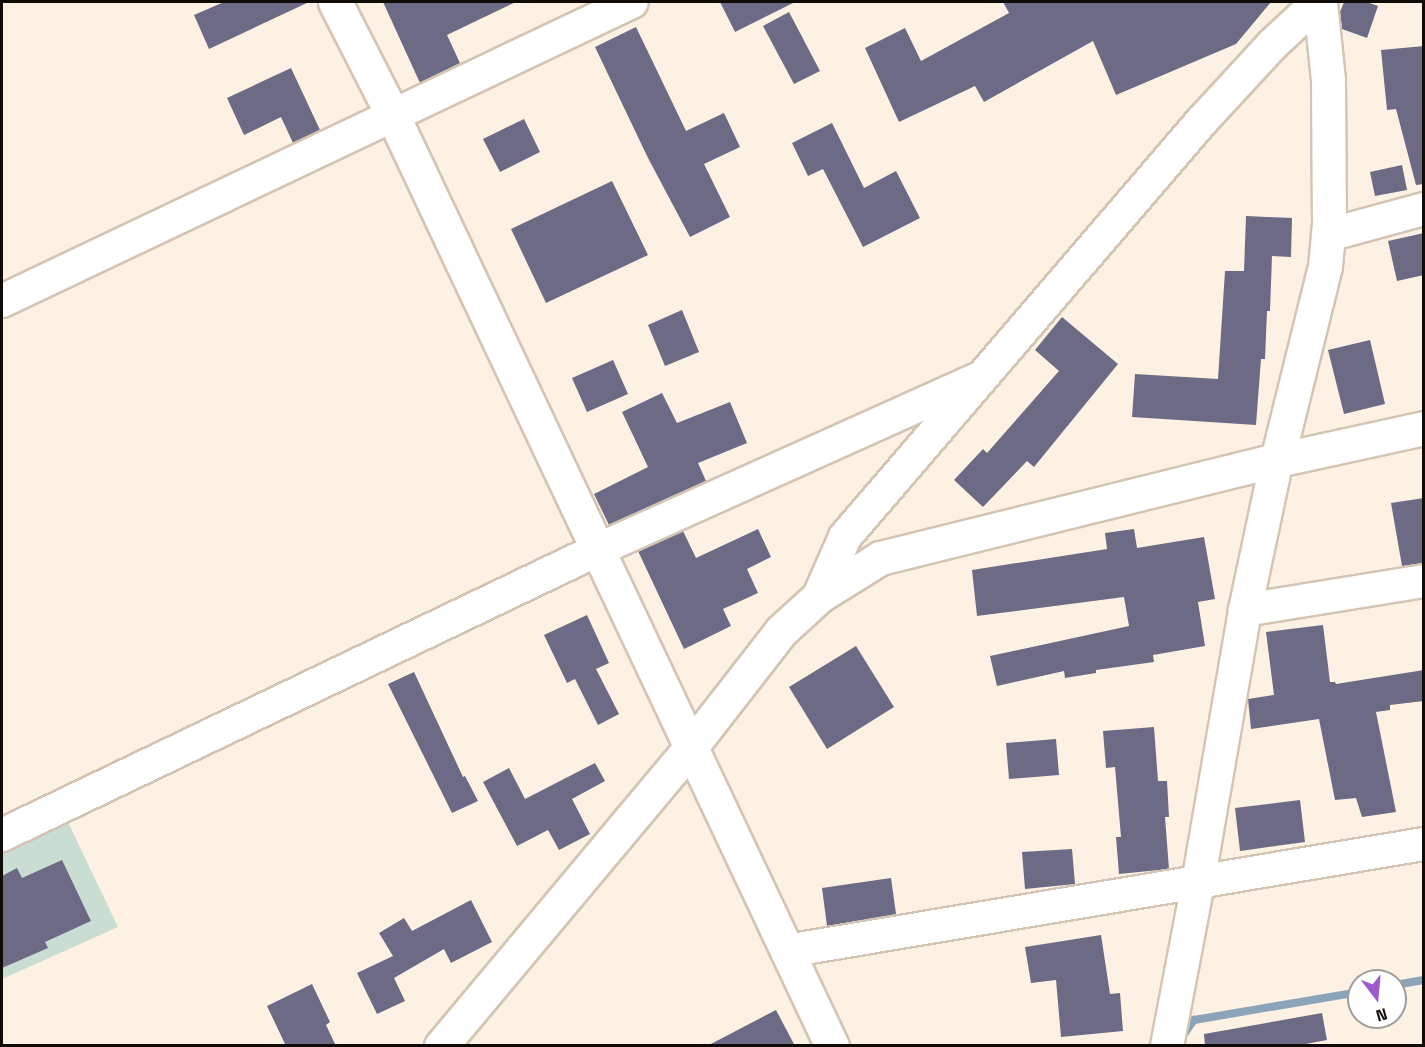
<!DOCTYPE html>
<style>
body{margin:0}
#map{position:relative;width:1425px;height:1047px;overflow:hidden;background:#fdf1e3;font-family:"Space Grotesk",sans-serif}
div>[style]{position:absolute}
[style*='--x']{left:calc(var(--x)*1px);top:calc(var(--y)*1px);width:calc(var(--w)*1px);rotate:calc(var(--a)*1deg)}
.green>*{inset:0;background:#caddd2}
.stream>*{height:8px;margin:-4px;padding:0 4px;transform-origin:4px;border-radius:4px;background:#8ca4ba}
.building>*{inset:0;background:#6d6a85}
.roads{filter:drop-shadow(2px 0 #d3c4b3) drop-shadow(-2px 0 #d3c4b3) drop-shadow(0 2px #d3c4b3) drop-shadow(0 -2px #d3c4b3)}
.minor>*{height:32px;margin:-16px;padding:0 16px;transform-origin:16px;border-radius:16px;background:#fff}
.tertiary>*{height:33px;margin:-16.5px;padding:0 16.5px;transform-origin:16.5px;border-radius:16.5px;background:#fff}
span{translate:-50% -50%;white-space:nowrap;text-align:center;line-height:1.15;-webkit-text-stroke:4.5px #fff;paint-order:stroke}
.frame{position:absolute;inset:0;border:3px solid #100b06;pointer-events:none}
.north{position:absolute;left:1347px;top:969px;width:60px;height:60px;box-sizing:border-box;background:#fff;border:2px solid #9f9d9b;border-radius:50%;rotate:164deg;font-size:16px;font-weight:700;line-height:24px;text-align:center;color:#100b06}
.north::after{content:'';display:block;margin:auto;width:21px;height:27px;background:#a059cd;clip-path:polygon(50% 0,100% 100%,50% 72%,0 100%)}
</style>
<div id="map">
<div class="green">
<i style="clip-path:polygon(66px 818px,118px 927px,2px 979px,2px 844px)"></i>
</div>
<div class="stream">
<i style="--x:1395;--y:985;--w:29;--a:-10"></i>
<i style="--x:1182;--y:1037;--w:21;--a:-55"></i>
<i style="--x:1194;--y:1020;--w:167;--a:-9.6"></i>
</div>
<div class="building">
<i style="clip-path:polygon(224px 2px,309px 2px,209px 49px,194px 15px)"></i>
<i style="clip-path:polygon(383px 2px,516px 2px,447px 35px,460px 63px,420px 83px)"></i>
<i style="clip-path:polygon(720px 2px,795px 2px,735px 32px)"></i>
<i style="clip-path:polygon(1003px 2px,1271px 2px,1236px 44px,1116px 95px,1093px 41px,984px 102px,975px 86px,899px 122px,865px 48px,905px 28px,921px 61px,1009px 13px)"></i>
<i style="clip-path:polygon(1344px 2px,1367px 2px,1378px 6px,1367px 38px,1342px 29px,1340px 12px)"></i>
<i style="clip-path:polygon(789px 12px,820px 71px,794px 84px,763px 26px)"></i>
<i style="clip-path:polygon(636px 27px,686px 131px,724px 113px,740px 147px,704px 164px,730px 217px,690px 237px,648px 158px,595px 47px)"></i>
<i style="clip-path:polygon(1424px 46px,1424px 184px,1416px 185px,1396px 109px,1387px 110px,1381px 50px)"></i>
<i style="clip-path:polygon(291px 68px,320px 130px,293px 143px,281px 117px,244px 135px,227px 98px)"></i>
<i style="clip-path:polygon(524px 119px,540px 152px,500px 172px,483px 139px)"></i>
<i style="clip-path:polygon(832px 123px,864px 188px,896px 171px,920px 218px,863px 247px,823px 169px,808px 176px,792px 143px)"></i>
<i style="clip-path:polygon(1402px 165px,1407px 190px,1375px 196px,1370px 172px)"></i>
<i style="clip-path:polygon(612px 181px,648px 255px,546px 303px,511px 229px)"></i>
<i style="clip-path:polygon(1246px 216px,1292px 218px,1291px 257px,1272px 256px,1270px 311px,1267px 311px,1265px 359px,1261px 359px,1256px 425px,1132px 417px,1135px 374px,1218px 379px,1225px 271px,1244px 271px)"></i>
<i style="clip-path:polygon(1424px 233px,1424px 275px,1397px 281px,1388px 241px)"></i>
<i style="clip-path:polygon(682px 310px,699px 352px,665px 366px,648px 325px)"></i>
<i style="clip-path:polygon(1062px 317px,1118px 364px,1034px 467px,1027px 461px,983px 507px,954px 480px,983px 449px,987px 453px,1059px 371px,1035px 350px)"></i>
<i style="clip-path:polygon(1370px 340px,1385px 404px,1344px 414px,1328px 350px)"></i>
<i style="clip-path:polygon(613px 360px,628px 394px,587px 412px,572px 378px)"></i>
<i style="clip-path:polygon(662px 393px,677px 423px,730px 402px,747px 443px,698px 463px,706px 481px,609px 525px,594px 494px,648px 467px,622px 412px)"></i>
<i style="clip-path:polygon(1424px 498px,1424px 563px,1402px 566px,1391px 503px)"></i>
<i style="clip-path:polygon(758px 529px,771px 557px,747px 569px,758px 593px,723px 609px,731px 626px,684px 649px,638px 551px,683px 531px,696px 558px)"></i>
<i style="clip-path:polygon(1134px 529px,1137px 548px,1204px 537px,1215px 599px,1198px 602px,1205px 646px,1153px 655px,1154px 662px,1096px 670px,1096px 673px,1065px 678px,1064px 671px,997px 686px,990px 656px,1129px 626px,1124px 597px,977px 616px,972px 570px,1107px 549px,1105px 533px)"></i>
<i style="clip-path:polygon(587px 615px,609px 663px,596px 669px,619px 714px,598px 725px,575px 679px,567px 683px,544px 635px)"></i>
<i style="clip-path:polygon(1323px 625px,1330px 682px,1335px 682px,1336px 684px,1424px 670px,1424px 701px,1390px 705px,1390px 710px,1376px 712px,1396px 812px,1362px 817px,1356px 798px,1335px 800px,1319px 719px,1251px 729px,1248px 699px,1274px 695px,1266px 632px)"></i>
<i style="clip-path:polygon(856px 646px,894px 707px,827px 749px,789px 687px)"></i>
<i style="clip-path:polygon(414px 672px,463px 777px,465px 776px,478px 801px,452px 813px,388px 684px)"></i>
<i style="clip-path:polygon(1154px 727px,1158px 781px,1167px 781px,1169px 817px,1165px 817px,1169px 869px,1119px 874px,1116px 837px,1121px 837px,1115px 767px,1106px 768px,1103px 731px)"></i>
<i style="clip-path:polygon(1056px 739px,1059px 775px,1009px 779px,1006px 743px)"></i>
<i style="clip-path:polygon(595px 763px,605px 781px,572px 799px,590px 834px,559px 850px,548px 830px,517px 846px,483px 782px,509px 768px,525px 799px)"></i>
<i style="clip-path:polygon(1300px 800px,1305px 842px,1240px 851px,1235px 808px)"></i>
<i style="clip-path:polygon(1072px 849px,1075px 884px,1025px 889px,1022px 852px)"></i>
<i style="clip-path:polygon(62px 860px,91px 921px,45px 942px,48px 948px,2px 968px,2px 876px,17px 868px,22px 878px)"></i>
<i style="clip-path:polygon(891px 878px,896px 914px,827px 926px,822px 888px)"></i>
<i style="clip-path:polygon(471px 900px,492px 942px,451px 963px,444px 949px,394px 978px,405px 1001px,377px 1014px,357px 973px,393px 956px,379px 933px,404px 918px,412px 931px)"></i>
<i style="clip-path:polygon(1101px 935px,1110px 994px,1120px 993px,1123px 1031px,1061px 1037px,1056px 980px,1031px 983px,1025px 947px)"></i>
<i style="clip-path:polygon(312px 984px,330px 1022px,326px 1025px,336px 1046px,286px 1046px,267px 1006px)"></i>
<i style="clip-path:polygon(776px 1010px,795px 1046px,707px 1046px)"></i>
<i style="clip-path:polygon(1322px 1013px,1327px 1040px,1295px 1046px,1205px 1046px,1204px 1034px)"></i>
</div>
<div class="roads">
<div class="minor">
<i style="--x:1328;--y:235;--w:99;--a:-15.2"></i>
<i style="--x:2;--y:301;--w:697;--a:-25.39"></i>
<i style="--x:819;--y:596;--w:64;--a:-66.2"></i>
<i style="--x:845;--y:537;--w:547;--a:-49.38"></i>
<i style="--x:1201;--y:122;--w:105;--a:-47.3"></i>
<i style="--x:1272;--y:45;--w:63;--a:-43.1"></i>
<i style="--x:1245;--y:610;--w:181;--a:-9.2"></i>
<i style="--x:2;--y:835;--w:660;--a:-25.59"></i>
<i style="--x:597;--y:550;--w:420;--a:-24.2"></i>
<i style="--x:787;--y:951;--w:646;--a:-9.54"></i>
<i style="--x:1167;--y:1046;--w:166;--a:-79.2"></i>
<i style="--x:1198;--y:883;--w:277;--a:-80.2"></i>
<i style="--x:1245;--y:610;--w:153;--a:-78"></i>
</div>
<div class="tertiary">
<i style="--x:335;--y:2;--w:126;--a:63"></i>
<i style="--x:392;--y:114;--w:1031;--a:64.73"></i>
<i style="--x:1277;--y:460;--w:200;--a:-76.1"></i>
<i style="--x:1325;--y:266;--w:42;--a:-84.6"></i>
<i style="--x:1329;--y:224;--w:144;--a:-90.4"></i>
<i style="--x:1328;--y:80;--w:78;--a:-95.9"></i>
<i style="--x:441;--y:1046;--w:388;--a:-50.1"></i>
<i style="--x:690;--y:748;--w:148;--a:-52.1"></i>
<i style="--x:781;--y:631;--w:52;--a:-42.6"></i>
<i style="--x:819;--y:596;--w:72;--a:-31.9"></i>
<i style="--x:880;--y:558;--w:409;--a:-13.9"></i>
<i style="--x:1277;--y:460;--w:150;--a:-12.3"></i>
</div>
</div>
<div class="frame"></div>
<div class="north">N</div>
</div>
